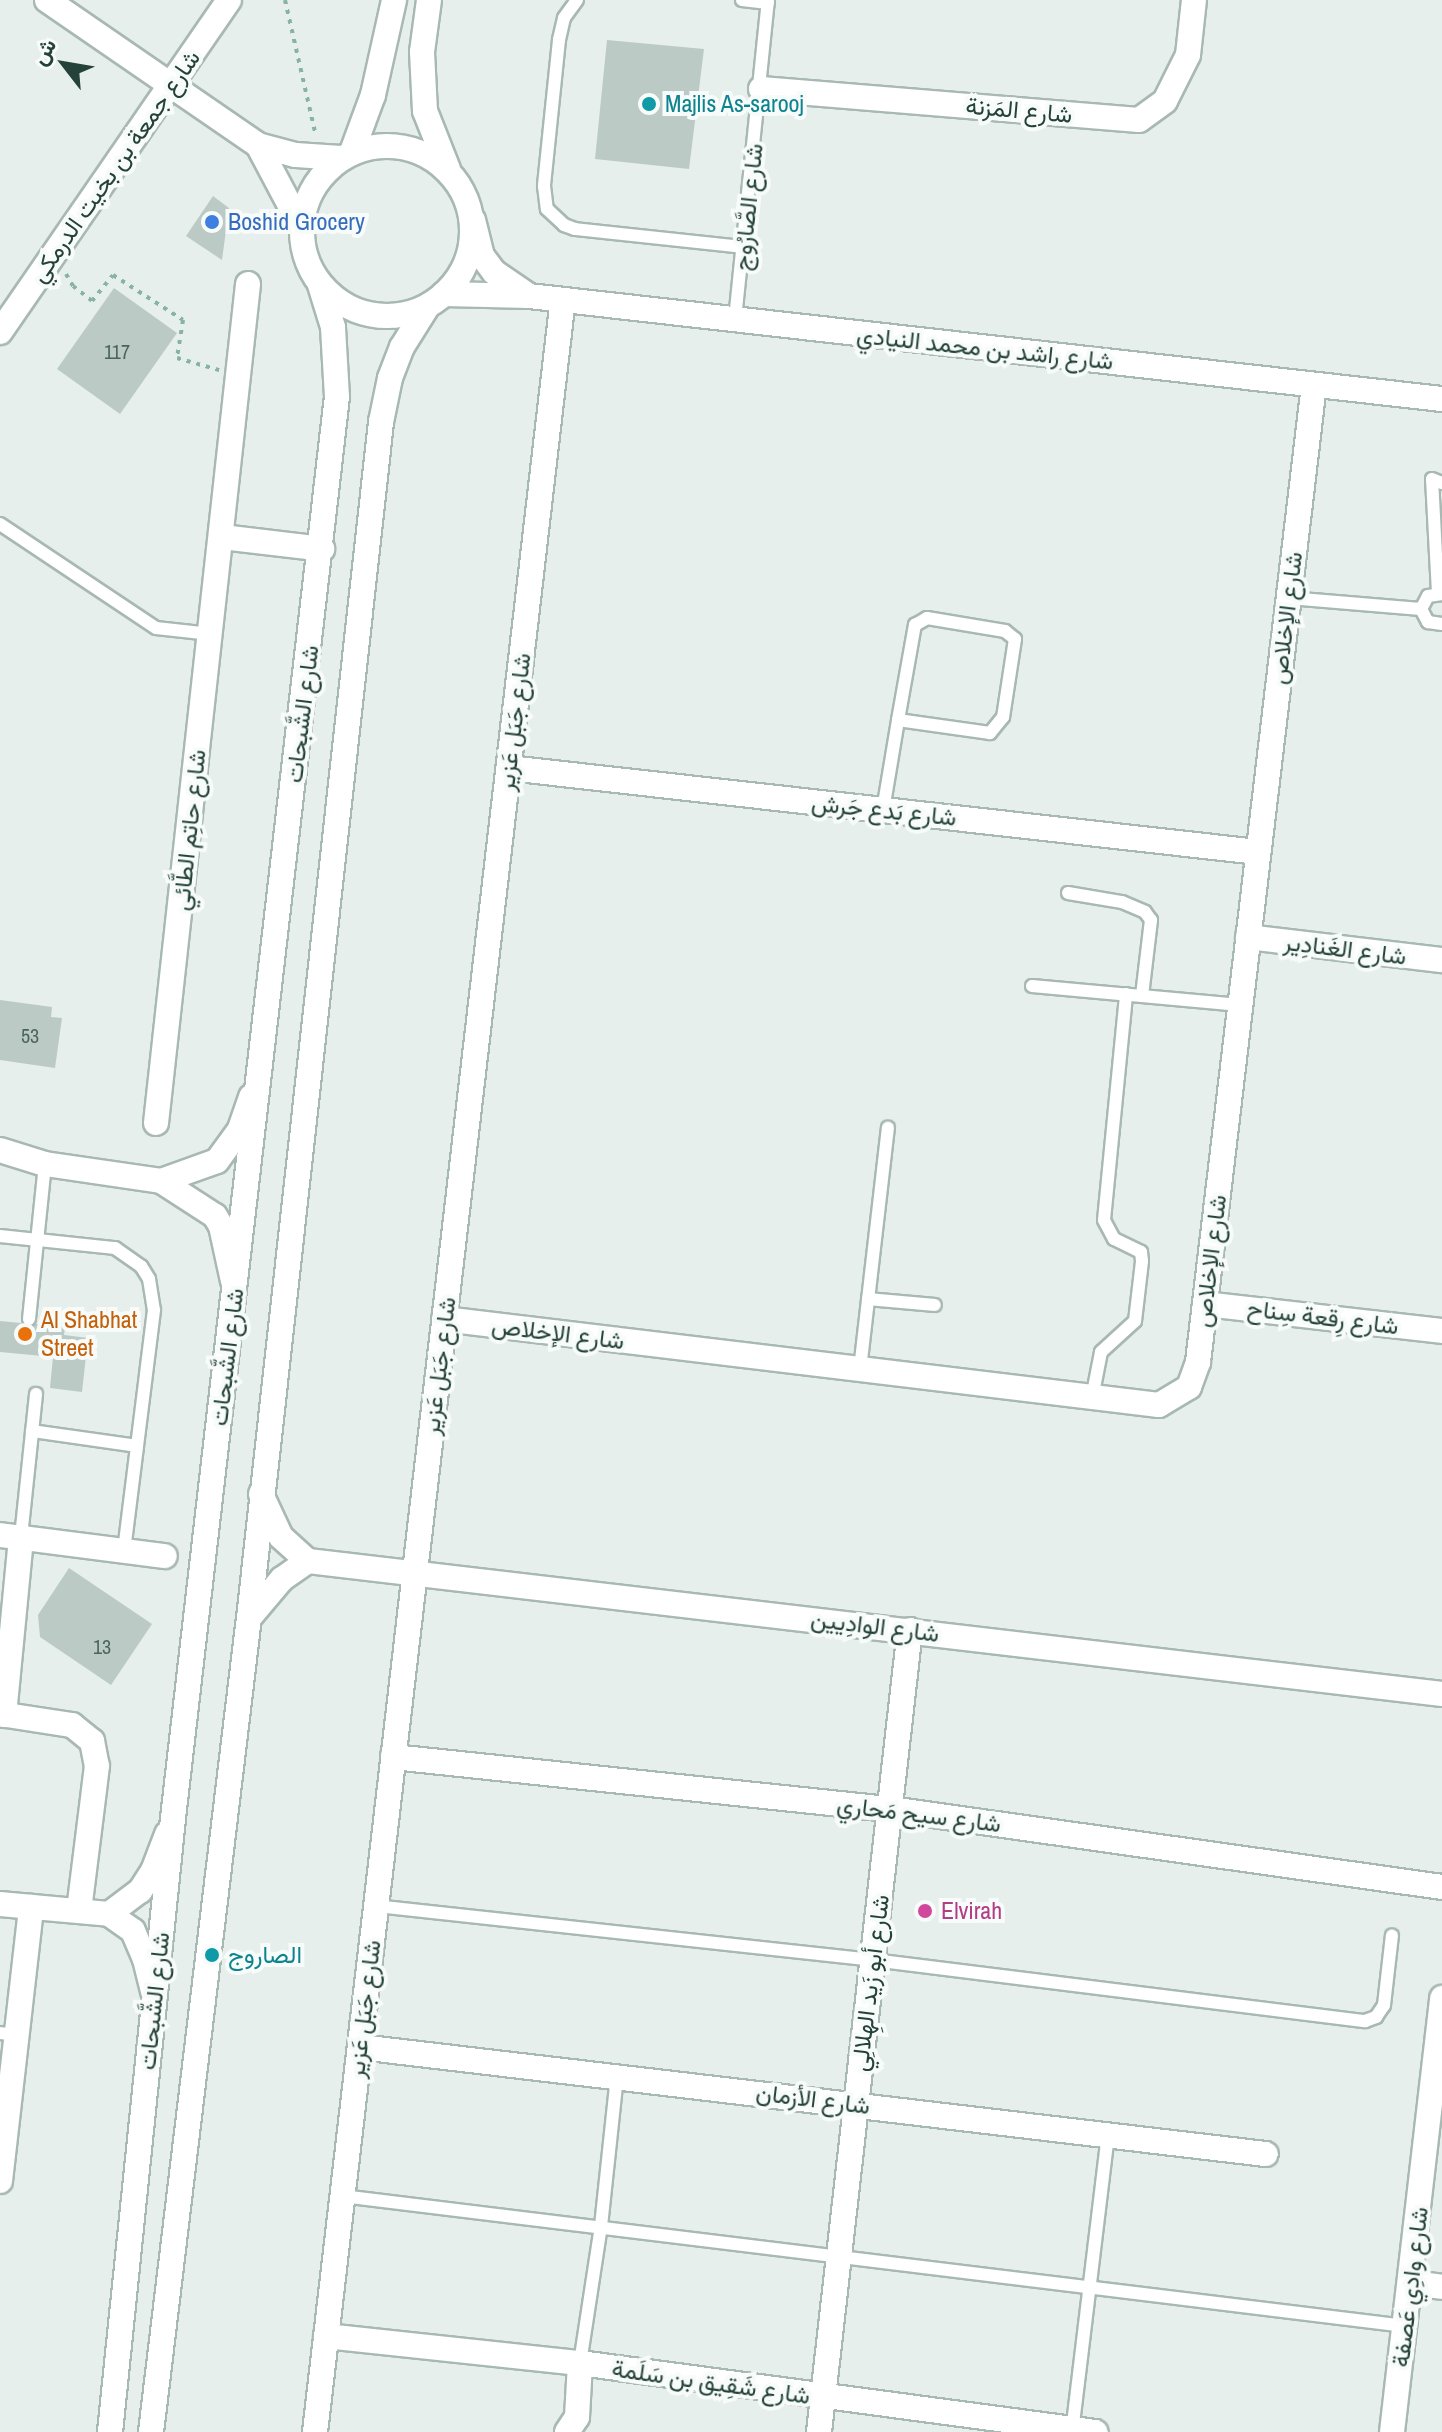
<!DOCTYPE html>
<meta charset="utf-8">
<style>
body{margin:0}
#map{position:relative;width:1442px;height:2432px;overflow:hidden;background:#e6efeb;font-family:"Archivo Narrow",Vazirmatn,sans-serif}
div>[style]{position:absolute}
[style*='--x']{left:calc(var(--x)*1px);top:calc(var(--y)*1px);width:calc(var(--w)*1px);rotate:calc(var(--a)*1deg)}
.building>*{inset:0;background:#bbcac4}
.path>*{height:4px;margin-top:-2px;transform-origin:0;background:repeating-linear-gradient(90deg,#86b3a5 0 4px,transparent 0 10px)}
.roads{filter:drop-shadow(2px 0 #a8b8b2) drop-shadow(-2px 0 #a8b8b2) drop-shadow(0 2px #a8b8b2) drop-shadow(0 -2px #a8b8b2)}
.lane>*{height:12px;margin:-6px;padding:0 6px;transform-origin:6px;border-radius:6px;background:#fff}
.street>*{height:24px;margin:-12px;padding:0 12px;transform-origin:12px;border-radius:12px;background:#fff}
.secondary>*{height:24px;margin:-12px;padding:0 12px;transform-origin:12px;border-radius:12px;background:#fff}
.secondary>.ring{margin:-12px;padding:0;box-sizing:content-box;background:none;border:24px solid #fff;border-radius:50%}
.dots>*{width:22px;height:22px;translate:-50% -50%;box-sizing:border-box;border:4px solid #f7fbf9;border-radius:50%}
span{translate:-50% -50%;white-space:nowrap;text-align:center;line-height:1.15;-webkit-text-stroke:8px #f7fbf9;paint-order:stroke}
.number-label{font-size:20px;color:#4a645c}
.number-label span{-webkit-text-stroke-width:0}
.culture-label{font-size:24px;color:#0d838f}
.left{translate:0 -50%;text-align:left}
.street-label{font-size:24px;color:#24423a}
.shop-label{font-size:24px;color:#366cbe}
.food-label{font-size:24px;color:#c56008}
.hotel-label{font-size:24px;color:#b23c85}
.north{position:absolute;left:24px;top:24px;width:80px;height:80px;-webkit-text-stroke:6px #f7fbf9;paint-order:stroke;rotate:301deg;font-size:22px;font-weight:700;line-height:32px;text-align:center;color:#24423a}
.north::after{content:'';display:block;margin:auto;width:28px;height:36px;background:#24423a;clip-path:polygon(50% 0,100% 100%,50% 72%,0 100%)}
</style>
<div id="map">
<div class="building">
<i style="clip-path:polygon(607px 40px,704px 49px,689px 169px,595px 159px)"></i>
<i style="clip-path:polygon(213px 196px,229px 208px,222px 260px,186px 236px)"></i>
<i style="clip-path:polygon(114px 288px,177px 333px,120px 414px,57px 369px)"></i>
<i style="clip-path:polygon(0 1000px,52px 1007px,51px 1017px,62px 1018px,55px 1068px,0 1060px)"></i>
<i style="clip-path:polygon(0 1321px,21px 1323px,27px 1328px,36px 1324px,65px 1327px,64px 1335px,88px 1338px,82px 1392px,50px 1388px,53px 1357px,0 1352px)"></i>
<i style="clip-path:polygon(69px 1568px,152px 1624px,111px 1685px,40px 1637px,38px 1615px)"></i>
</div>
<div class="path">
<i style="--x:285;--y:0;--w:139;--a:77.2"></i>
<i style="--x:66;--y:274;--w:14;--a:60"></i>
<i style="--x:73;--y:286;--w:24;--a:38"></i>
<i style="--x:92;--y:301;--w:33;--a:-51"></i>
<i style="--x:113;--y:275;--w:83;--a:32.7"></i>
<i style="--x:183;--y:320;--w:38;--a:99"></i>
<i style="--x:177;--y:358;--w:44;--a:15.9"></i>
</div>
<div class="roads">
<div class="lane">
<i style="--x:577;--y:0;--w:22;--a:126"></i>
<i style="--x:564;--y:18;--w:23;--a:103"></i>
<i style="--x:559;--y:40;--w:147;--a:95.9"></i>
<i style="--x:544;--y:186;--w:23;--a:83"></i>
<i style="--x:547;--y:209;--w:23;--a:43"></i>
<i style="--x:564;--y:225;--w:12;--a:20"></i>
<i style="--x:575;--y:229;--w:169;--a:6.1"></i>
<i style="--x:742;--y:0;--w:26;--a:7"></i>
<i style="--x:735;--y:319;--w:321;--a:-84.1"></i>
<i style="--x:0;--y:524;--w:187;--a:33.7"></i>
<i style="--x:156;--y:628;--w:55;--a:6.2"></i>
<i style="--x:1438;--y:593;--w:114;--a:-93"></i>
<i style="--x:1432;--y:479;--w:11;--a:22"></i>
<i style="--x:1442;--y:594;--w:14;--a:172"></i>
<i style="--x:1428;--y:596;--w:15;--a:118"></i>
<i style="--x:1421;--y:609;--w:15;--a:62"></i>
<i style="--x:1428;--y:622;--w:14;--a:8"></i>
<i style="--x:1289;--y:598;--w:132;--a:4.8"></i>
<i style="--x:883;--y:810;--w:91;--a:-80.5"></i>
<i style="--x:898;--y:720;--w:97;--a:-79.9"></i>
<i style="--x:915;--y:625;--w:14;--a:-30"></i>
<i style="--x:927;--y:618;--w:79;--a:9.5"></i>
<i style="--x:1005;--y:631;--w:13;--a:39"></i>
<i style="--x:1015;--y:639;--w:79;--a:98.7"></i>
<i style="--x:1003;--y:717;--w:21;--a:129"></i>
<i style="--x:990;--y:733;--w:93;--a:-172"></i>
<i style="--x:1068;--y:893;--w:55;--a:9.5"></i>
<i style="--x:1122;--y:902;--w:25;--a:23"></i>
<i style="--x:1145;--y:912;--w:10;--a:53"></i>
<i style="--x:1151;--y:920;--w:76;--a:96.8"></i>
<i style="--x:1032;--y:986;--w:209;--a:5.2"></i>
<i style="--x:0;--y:1236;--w:116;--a:6"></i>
<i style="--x:115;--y:1248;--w:32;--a:35"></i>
<i style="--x:141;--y:1266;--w:15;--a:58"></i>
<i style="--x:149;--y:1279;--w:31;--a:81"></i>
<i style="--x:154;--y:1310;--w:242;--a:97.1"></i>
<i style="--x:868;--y:1299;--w:67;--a:5.1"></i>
<i style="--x:29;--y:1319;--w:156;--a:-84.1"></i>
<i style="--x:860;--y:1369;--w:243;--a:-83.4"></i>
<i style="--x:1092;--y:1398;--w:47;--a:-78.9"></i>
<i style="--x:1101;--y:1352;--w:46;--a:-42.4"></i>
<i style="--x:1135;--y:1321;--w:60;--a:-83.3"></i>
<i style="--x:1142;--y:1261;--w:9;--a:-96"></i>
<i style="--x:1141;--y:1252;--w:30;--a:-154"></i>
<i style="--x:1114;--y:1239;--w:21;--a:-118"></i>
<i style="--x:1104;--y:1220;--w:227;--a:-84.4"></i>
<i style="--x:32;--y:1431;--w:106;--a:8.1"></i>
<i style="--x:21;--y:1537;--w:144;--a:-84"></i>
<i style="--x:376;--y:1906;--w:500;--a:6.2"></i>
<i style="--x:873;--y:1960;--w:496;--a:7.1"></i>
<i style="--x:1365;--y:2021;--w:12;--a:-20"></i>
<i style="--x:1376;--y:2017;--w:14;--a:-56"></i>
<i style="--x:1384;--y:2005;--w:70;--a:-83.5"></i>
<i style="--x:0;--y:2033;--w:16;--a:7"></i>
<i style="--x:342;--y:2196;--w:1071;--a:6.97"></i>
<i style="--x:580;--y:2363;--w:139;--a:-81.3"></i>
<i style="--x:601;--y:2226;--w:151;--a:-83.9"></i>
<i style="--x:1072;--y:2432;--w:299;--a:-83.1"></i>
</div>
<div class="street">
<i style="--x:47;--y:0;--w:256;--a:34.5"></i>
<i style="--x:258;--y:145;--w:39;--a:15"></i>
<i style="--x:296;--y:155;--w:45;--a:3.8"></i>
<i style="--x:761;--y:89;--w:379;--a:4.7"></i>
<i style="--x:1139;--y:120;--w:32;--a:-36"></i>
<i style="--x:1165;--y:101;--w:51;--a:-63.4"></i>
<i style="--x:1188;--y:55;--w:55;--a:-83.8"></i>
<i style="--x:258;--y:145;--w:94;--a:62.1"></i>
<i style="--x:473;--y:220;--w:37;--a:76"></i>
<i style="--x:482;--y:256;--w:20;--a:53"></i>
<i style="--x:494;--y:272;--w:42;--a:34.4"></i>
<i style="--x:444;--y:294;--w:85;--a:1.3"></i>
<i style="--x:529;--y:296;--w:919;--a:6.44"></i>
<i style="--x:0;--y:332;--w:403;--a:-55.4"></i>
<i style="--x:222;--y:537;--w:101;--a:6.8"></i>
<i style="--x:509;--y:768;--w:754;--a:6.4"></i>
<i style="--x:1248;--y:937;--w:195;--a:6.8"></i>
<i style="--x:156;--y:1123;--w:844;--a:-83.74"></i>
<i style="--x:0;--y:1150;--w:47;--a:17.3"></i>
<i style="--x:45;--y:1164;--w:117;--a:8.3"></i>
<i style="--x:161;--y:1181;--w:64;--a:32.9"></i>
<i style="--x:215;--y:1216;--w:12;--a:59"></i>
<i style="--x:221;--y:1226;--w:56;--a:77.7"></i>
<i style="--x:161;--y:1181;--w:59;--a:-19.7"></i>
<i style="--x:217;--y:1161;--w:39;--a:-54"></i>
<i style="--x:240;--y:1129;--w:34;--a:-71"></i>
<i style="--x:1205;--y:1304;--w:239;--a:6.5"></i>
<i style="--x:444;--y:1319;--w:720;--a:6.86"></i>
<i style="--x:1159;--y:1405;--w:35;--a:-31"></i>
<i style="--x:1189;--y:1387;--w:27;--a:-70"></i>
<i style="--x:1198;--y:1362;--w:984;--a:-83.23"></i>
<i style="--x:261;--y:1494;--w:47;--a:65.1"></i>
<i style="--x:281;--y:1537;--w:36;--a:42"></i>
<i style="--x:308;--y:1561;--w:1142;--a:6.69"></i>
<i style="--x:0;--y:1535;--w:166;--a:7.3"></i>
<i style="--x:249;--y:1618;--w:51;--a:-49.8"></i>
<i style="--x:282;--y:1579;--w:32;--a:-35"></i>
<i style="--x:0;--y:1714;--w:73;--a:8.7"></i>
<i style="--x:72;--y:1725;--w:26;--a:39"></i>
<i style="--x:92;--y:1741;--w:25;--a:79"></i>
<i style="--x:97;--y:1766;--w:145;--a:97.1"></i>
<i style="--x:4;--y:1715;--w:179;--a:-84.5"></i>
<i style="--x:393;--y:1757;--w:500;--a:6"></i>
<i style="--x:890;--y:1809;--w:557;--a:8.04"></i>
<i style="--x:0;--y:1904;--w:109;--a:5.2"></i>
<i style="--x:109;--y:1914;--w:29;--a:35"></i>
<i style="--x:133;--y:1931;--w:30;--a:67"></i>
<i style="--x:145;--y:1959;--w:34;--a:76"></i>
<i style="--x:109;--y:1914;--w:39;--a:-37"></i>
<i style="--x:140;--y:1891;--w:24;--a:-57"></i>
<i style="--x:153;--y:1871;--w:40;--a:-69"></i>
<i style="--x:360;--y:2047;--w:912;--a:6.74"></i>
<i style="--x:0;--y:2181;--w:276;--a:-83.5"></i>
<i style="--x:1411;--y:2283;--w:31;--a:7"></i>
<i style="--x:326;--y:2336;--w:255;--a:6.1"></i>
<i style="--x:580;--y:2363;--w:520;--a:7.63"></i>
<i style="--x:315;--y:2432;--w:2146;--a:-83.37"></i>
<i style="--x:567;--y:2432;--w:18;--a:-56"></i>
<i style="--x:577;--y:2417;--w:54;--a:-86.8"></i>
<i style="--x:819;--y:2432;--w:807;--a:-83.53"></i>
<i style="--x:1392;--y:2432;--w:437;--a:-83.4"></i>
</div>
<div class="secondary">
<i style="--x:429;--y:0;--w:52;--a:97.7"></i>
<i style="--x:422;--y:52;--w:59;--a:87.1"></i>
<i style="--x:425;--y:111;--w:62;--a:68.4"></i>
<i class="ring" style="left:302px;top:146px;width:146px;height:146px"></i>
<i style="--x:352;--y:152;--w:61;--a:-69.8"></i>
<i style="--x:373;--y:95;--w:97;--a:-77.5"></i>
<i style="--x:110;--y:2432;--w:617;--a:-84.14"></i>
<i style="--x:173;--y:1818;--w:1430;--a:-83.42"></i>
<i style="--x:337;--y:397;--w:70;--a:-93.3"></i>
<i style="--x:333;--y:327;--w:44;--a:-107.2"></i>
<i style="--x:151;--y:2432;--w:820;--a:-83.14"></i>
<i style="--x:249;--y:1618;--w:1203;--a:-83.7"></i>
<i style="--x:381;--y:422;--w:45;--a:-78.4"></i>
<i style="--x:390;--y:378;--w:33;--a:-69"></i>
<i style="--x:402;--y:347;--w:47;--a:-58"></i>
</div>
</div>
<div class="dots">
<i style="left:649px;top:104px;background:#0f9aa8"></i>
<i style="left:212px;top:222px;background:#3f7fe0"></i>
<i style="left:25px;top:1334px;background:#e8710a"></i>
<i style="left:925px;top:1911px;background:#d1479c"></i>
<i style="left:212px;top:1955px;background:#0f9aa8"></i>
</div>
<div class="number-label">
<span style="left:117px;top:351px">117</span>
<span style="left:30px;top:1035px">53</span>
<span style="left:102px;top:1646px">13</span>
</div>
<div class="culture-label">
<span class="left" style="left:665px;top:104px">Majlis As-sarooj</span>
<span class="left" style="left:228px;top:1955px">الصاروج</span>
</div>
<div class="street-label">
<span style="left:1019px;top:110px;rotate:5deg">شارع المَزنة</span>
<span style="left:115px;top:166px;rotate:-55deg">شارع جمعة بن بخيت الدرمكي</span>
<span style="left:748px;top:207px;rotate:-84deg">شارع الصَّارُوج</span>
<span style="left:985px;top:348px;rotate:6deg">شارع راشد بن محمد النيادي</span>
<span style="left:1286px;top:618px;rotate:-83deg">شارع الإخلاص</span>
<span style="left:302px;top:714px;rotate:-83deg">شارع الشَّبحات</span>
<span style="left:514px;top:722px;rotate:-83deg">شارع جَبَل عَزير</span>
<span style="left:884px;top:810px;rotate:6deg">شارع بَدع جَرش</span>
<span style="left:189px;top:830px;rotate:-84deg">شارع حاتِم الطَّائي</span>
<span style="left:1345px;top:949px;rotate:7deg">شارع الغَنادِير</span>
<span style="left:1210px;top:1261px;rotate:-83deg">شارع الإخلاص</span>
<span style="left:1323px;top:1317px;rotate:7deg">شارع رِقعة سِناح</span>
<span style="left:558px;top:1333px;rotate:7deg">شارع الإخلاص</span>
<span style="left:227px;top:1357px;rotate:-83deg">شارع الشَّبحات</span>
<span style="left:439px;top:1366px;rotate:-83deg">شارع جَبَل عَزير</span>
<span style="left:875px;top:1626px;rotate:7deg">شارع الوادِيين</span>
<span style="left:919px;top:1814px;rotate:7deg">شارع سيح مَحاري</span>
<span style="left:870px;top:1983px;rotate:-83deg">شارع أبو زَيد الهِلالِي</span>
<span style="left:154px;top:2001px;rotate:-84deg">شارع الشَّبحات</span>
<span style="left:364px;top:2009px;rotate:-83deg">شارع جَبَل عَزير</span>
<span style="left:813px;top:2099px;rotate:7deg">شارع الأزمان</span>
<span style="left:1410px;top:2287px;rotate:-83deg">شارع وادِي عَصفة</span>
<span style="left:711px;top:2382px;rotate:8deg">شارع شَقِيق بن سَلَمة</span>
</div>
<div class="shop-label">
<span class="left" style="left:228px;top:222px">Boshid Grocery</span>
</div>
<div class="food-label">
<span class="left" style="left:41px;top:1334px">Al Shabhat<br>Street</span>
</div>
<div class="hotel-label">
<span class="left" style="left:941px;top:1911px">Elvirah</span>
</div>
<div class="north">ش</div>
</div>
